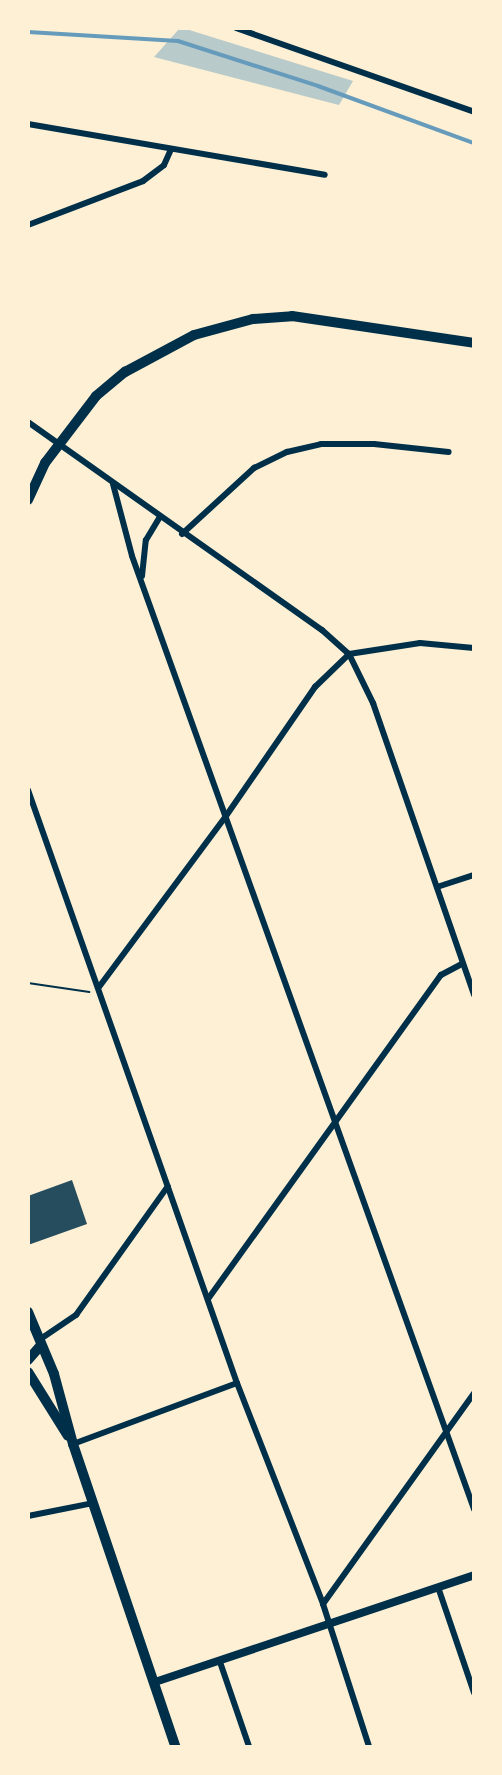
<!DOCTYPE html>
<style>
body{margin:0}
#map{position:relative;width:502px;height:1775px;overflow:hidden;background:#fdf0d5;font-family:"Titillium Web",sans-serif}
div>[style]{position:absolute}
[style*='--x']{left:calc(var(--x)*1px);top:calc(var(--y)*1px);width:calc(var(--w)*1px);rotate:calc(var(--a)*1deg)}
.green>*{inset:0;background:#b9caca}
.stream>*{height:4px;margin:-2px;padding:0 2px;transform-origin:2px;border-radius:2px;background:#669bbc}
.building>*{inset:0;background:#264d5e}
.path>*{height:2px;margin:-1px;padding:0 1px;transform-origin:1px;border-radius:1px;background:#003049}
.minor>*{height:6px;margin:-3px;padding:0 3px;transform-origin:3px;border-radius:3px;background:#003049}
.tertiary>*{height:8px;margin:-4px;padding:0 4px;transform-origin:4px;border-radius:4px;background:#003049}
.primary>*{height:10px;margin:-5px;padding:0 5px;transform-origin:5px;border-radius:5px;background:#003049}
span{translate:-50% -50%;white-space:nowrap;text-align:center;line-height:1.15;-webkit-text-stroke:4.5px #fdf0d5;paint-order:stroke}
.frame{position:absolute;inset:0;border:30px solid #fdf0d5;pointer-events:none}
</style>
<div id="map">
<div class="green">
<i style="clip-path:polygon(179px 29px,186px 29px,353px 81px,339px 105px,154px 57px)"></i>
</div>
<div class="stream">
<i style="--x:28;--y:32;--w:150;--a:3.4"></i>
<i style="--x:178;--y:41;--w:147;--a:17.8"></i>
<i style="--x:318;--y:86;--w:166;--a:20.1"></i>
</div>
<div class="building">
<i style="clip-path:polygon(72px 1180px,87px 1224px,28px 1245px,28px 1196px)"></i>
</div>
<div class="path">
<i style="--x:28;--y:983;--w:62;--a:8.4"></i>
</div>
<div class="minor">
<i style="--x:236;--y:28;--w:252;--a:19.4"></i>
<i style="--x:28;--y:124;--w:301;--a:9.7"></i>
<i style="--x:28;--y:225;--w:123;--a:-20.9"></i>
<i style="--x:143;--y:181;--w:26;--a:-37"></i>
<i style="--x:164;--y:165;--w:17;--a:-66"></i>
<i style="--x:28;--y:422;--w:360;--a:35.3"></i>
<i style="--x:322;--y:630;--w:36;--a:42"></i>
<i style="--x:349;--y:654;--w:55;--a:63.9"></i>
<i style="--x:373;--y:703;--w:309;--a:70.9"></i>
<i style="--x:113;--y:484;--w:74;--a:75.2"></i>
<i style="--x:132;--y:556;--w:1013;--a:70.26"></i>
<i style="--x:182;--y:534;--w:98;--a:-42.5"></i>
<i style="--x:254;--y:468;--w:37;--a:-26"></i>
<i style="--x:287;--y:452;--w:35;--a:-13"></i>
<i style="--x:321;--y:444;--w:53;--a:0"></i>
<i style="--x:374;--y:444;--w:75;--a:6.1"></i>
<i style="--x:142;--y:576;--w:36;--a:-84"></i>
<i style="--x:146;--y:540;--w:27;--a:-59"></i>
<i style="--x:349;--y:654;--w:72;--a:-8.8"></i>
<i style="--x:420;--y:643;--w:54;--a:5.3"></i>
<i style="--x:28;--y:790;--w:629;--a:70.59"></i>
<i style="--x:237;--y:1383;--w:237;--a:68.7"></i>
<i style="--x:323;--y:1604;--w:149;--a:72.1"></i>
<i style="--x:437;--y:887;--w:39;--a:-18"></i>
<i style="--x:99;--y:987;--w:213;--a:-53.4"></i>
<i style="--x:226;--y:816;--w:157;--a:-55.4"></i>
<i style="--x:315;--y:687;--w:47;--a:-44.1"></i>
<i style="--x:208;--y:1299;--w:399;--a:-54.3"></i>
<i style="--x:441;--y:975;--w:24;--a:-28"></i>
<i style="--x:39;--y:1340;--w:45;--a:-34"></i>
<i style="--x:76;--y:1315;--w:158;--a:-54.5"></i>
<i style="--x:73;--y:1444;--w:175;--a:-20.4"></i>
<i style="--x:28;--y:1516;--w:66;--a:-11.3"></i>
<i style="--x:438;--y:1587;--w:112;--a:71.2"></i>
<i style="--x:323;--y:1604;--w:259;--a:-54.4"></i>
<i style="--x:220;--y:1662;--w:89;--a:71"></i>
</div>
<div class="tertiary">
<i style="--x:155;--y:1682;--w:336;--a:-18.5"></i>
</div>
<div class="primary">
<i style="--x:28;--y:500;--w:41;--a:-65.3"></i>
<i style="--x:45;--y:463;--w:84;--a:-52.7"></i>
<i style="--x:96;--y:396;--w:38;--a:-40"></i>
<i style="--x:125;--y:372;--w:78;--a:-28.2"></i>
<i style="--x:194;--y:335;--w:61;--a:-15.2"></i>
<i style="--x:253;--y:319;--w:39;--a:-4"></i>
<i style="--x:292;--y:316;--w:184;--a:8.4"></i>
<i style="--x:28;--y:1312;--w:67;--a:67.2"></i>
<i style="--x:54;--y:1374;--w:73;--a:74.8"></i>
<i style="--x:73;--y:1444;--w:319;--a:71.3"></i>
<i style="--x:28;--y:1360;--w:20;--a:-49"></i>
<i style="--x:28;--y:1372;--w:75;--a:58"></i>
</div>
<div class="frame"></div>
</div>
